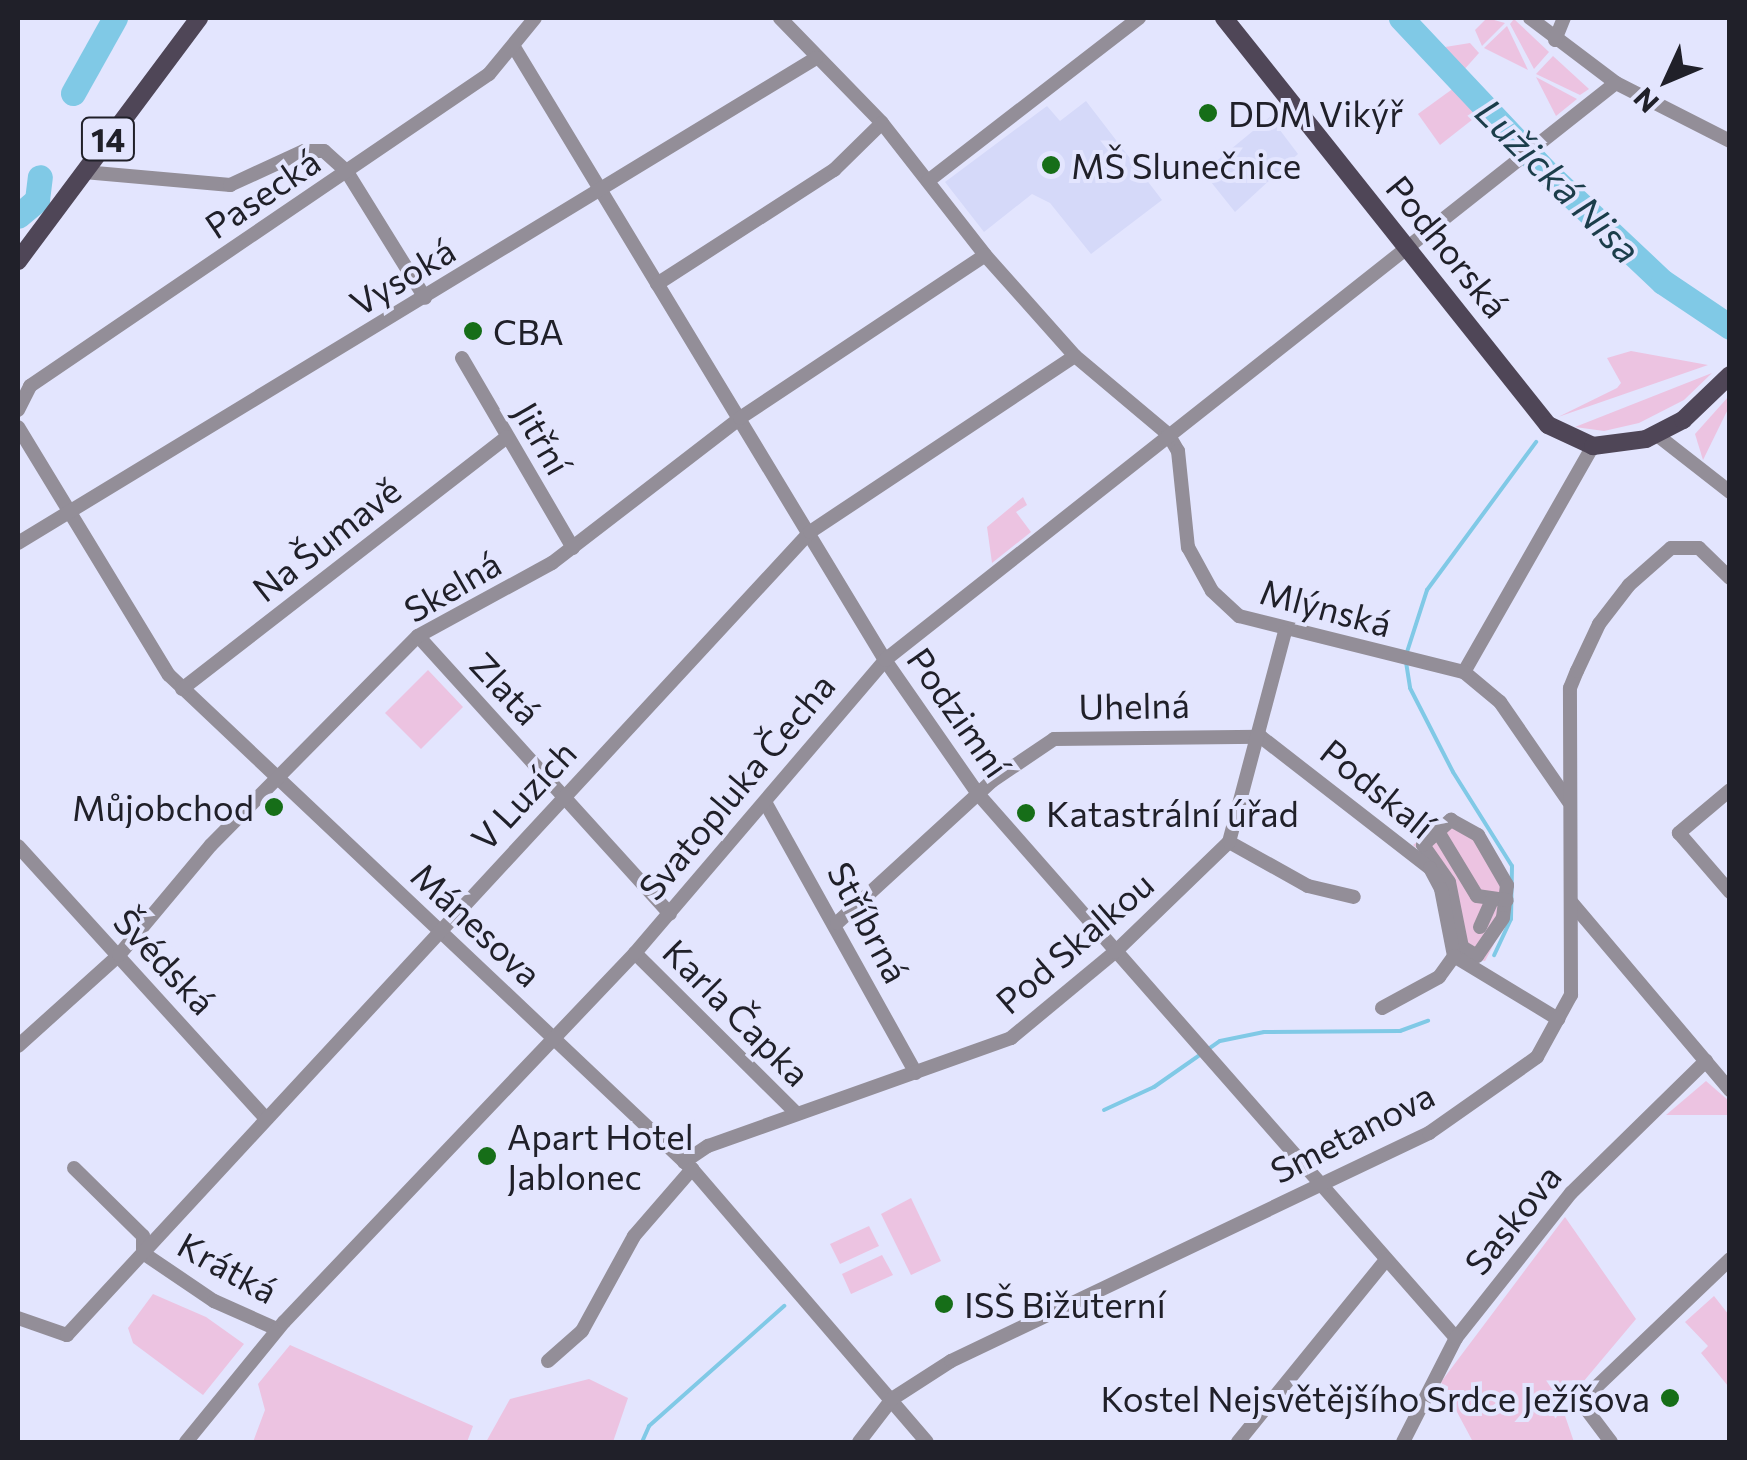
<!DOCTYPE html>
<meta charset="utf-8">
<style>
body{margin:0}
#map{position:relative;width:1747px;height:1460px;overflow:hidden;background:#e3e5fe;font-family:Commissioner,sans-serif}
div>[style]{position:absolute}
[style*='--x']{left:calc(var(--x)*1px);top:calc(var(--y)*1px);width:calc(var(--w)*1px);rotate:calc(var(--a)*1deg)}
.built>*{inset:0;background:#d5d9f9}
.green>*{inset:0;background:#ecc3e1}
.stream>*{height:4px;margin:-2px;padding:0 2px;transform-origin:2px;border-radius:2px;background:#80c9e6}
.river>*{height:25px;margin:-12.5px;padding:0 12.5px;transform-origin:12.5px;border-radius:12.5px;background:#80c9e6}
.minor>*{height:14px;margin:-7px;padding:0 7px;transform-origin:7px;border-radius:7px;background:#938e98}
.major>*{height:18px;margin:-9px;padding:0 9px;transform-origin:9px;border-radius:9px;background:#4f4657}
.dots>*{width:28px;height:28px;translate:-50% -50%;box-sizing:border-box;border:5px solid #e3e5fe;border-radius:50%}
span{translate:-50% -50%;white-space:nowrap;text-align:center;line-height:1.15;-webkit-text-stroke:8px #e3e5fe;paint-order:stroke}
.shield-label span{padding:2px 8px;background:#e3e5fe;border:2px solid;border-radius:8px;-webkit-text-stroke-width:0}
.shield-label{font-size:32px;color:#202029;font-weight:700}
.poi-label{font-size:35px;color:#202029}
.left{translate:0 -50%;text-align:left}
.right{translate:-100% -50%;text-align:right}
.street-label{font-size:35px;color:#202029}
.water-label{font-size:38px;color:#1b3d4a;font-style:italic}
.frame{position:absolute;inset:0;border:20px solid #202029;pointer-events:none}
.north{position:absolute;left:1617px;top:30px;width:100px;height:100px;-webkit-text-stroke:8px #e3e5fe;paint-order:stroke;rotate:226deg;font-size:28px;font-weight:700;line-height:40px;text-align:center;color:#202029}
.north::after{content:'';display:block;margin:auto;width:35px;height:45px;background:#202029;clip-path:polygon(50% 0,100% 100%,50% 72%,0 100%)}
</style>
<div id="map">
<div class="built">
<i style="clip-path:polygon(1086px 101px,1162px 200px,1091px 254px,1050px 203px,1032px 194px,984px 232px,945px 182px,1047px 106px,1060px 121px)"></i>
<i style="clip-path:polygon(1270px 117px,1298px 154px,1235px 212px,1203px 172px)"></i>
</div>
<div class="green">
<i style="clip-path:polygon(1487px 18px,1505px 23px,1482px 46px,1475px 30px)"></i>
<i style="clip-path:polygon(1514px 19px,1549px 52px,1534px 69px,1510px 24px)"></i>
<i style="clip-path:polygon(1507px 26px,1528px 70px,1484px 48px)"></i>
<i style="clip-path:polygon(1470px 43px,1479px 53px,1462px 72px,1439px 48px)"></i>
<i style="clip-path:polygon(1553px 56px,1589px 89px,1580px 95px,1536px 74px)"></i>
<i style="clip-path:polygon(1536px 77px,1577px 99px,1556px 116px)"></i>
<i style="clip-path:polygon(1458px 85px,1482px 112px,1440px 145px,1418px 114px)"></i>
<i style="clip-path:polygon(1631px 351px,1708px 365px,1558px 417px,1617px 388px,1621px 383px,1607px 358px)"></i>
<i style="clip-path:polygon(1712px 373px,1684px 400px,1639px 423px,1604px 431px,1575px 427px)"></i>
<i style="clip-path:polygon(1729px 396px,1729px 407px,1703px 460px,1695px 434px)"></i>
<i style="clip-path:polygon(1023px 497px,1027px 505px,1016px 512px,1031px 532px,992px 563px,987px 527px)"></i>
<i style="clip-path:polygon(428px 670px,463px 707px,421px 749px,385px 713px)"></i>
<i style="clip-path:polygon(1455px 815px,1483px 834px,1502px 862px,1506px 921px,1485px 961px,1460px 956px,1435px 864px,1413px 845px)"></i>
<i style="clip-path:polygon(1706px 1081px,1729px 1101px,1729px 1115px,1666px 1115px)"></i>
<i style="clip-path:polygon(911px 1198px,941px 1261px,911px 1275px,881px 1214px)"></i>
<i style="clip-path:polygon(1565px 1217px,1636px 1319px,1562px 1407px,1574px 1442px,1473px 1442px,1441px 1382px)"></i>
<i style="clip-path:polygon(869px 1226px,879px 1246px,840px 1264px,830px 1244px)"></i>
<i style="clip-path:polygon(882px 1255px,893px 1275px,851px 1294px,842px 1274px)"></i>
<i style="clip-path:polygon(153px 1294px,206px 1317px,244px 1344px,203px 1395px,133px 1343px,128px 1328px)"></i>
<i style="clip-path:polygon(1714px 1296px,1729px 1315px,1729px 1408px,1728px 1386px,1701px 1353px,1708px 1346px,1685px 1322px)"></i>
<i style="clip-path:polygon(290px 1345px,473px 1426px,467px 1442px,253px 1442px,265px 1410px,258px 1384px)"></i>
<i style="clip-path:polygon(589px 1379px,628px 1398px,613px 1442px,486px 1442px,510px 1399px)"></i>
</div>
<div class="stream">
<i style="--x:1407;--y:652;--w:65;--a:-72.1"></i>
<i style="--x:1427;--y:590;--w:184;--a:-53.6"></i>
<i style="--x:1406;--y:662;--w:26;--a:81"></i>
<i style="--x:1410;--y:688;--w:94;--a:62.9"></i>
<i style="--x:1453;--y:772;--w:111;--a:57.9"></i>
<i style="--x:1512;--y:866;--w:53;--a:91.1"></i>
<i style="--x:1511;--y:919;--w:40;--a:115"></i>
<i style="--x:1104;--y:1110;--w:55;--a:-24.7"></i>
<i style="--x:1154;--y:1087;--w:80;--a:-34.9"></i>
<i style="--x:1220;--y:1041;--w:45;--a:-11.6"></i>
<i style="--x:1264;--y:1032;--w:136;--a:-0.4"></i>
<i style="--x:1400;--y:1031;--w:30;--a:-20"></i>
<i style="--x:642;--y:1442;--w:17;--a:-66"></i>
<i style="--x:649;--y:1426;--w:181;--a:-41.6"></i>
</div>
<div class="river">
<i style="--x:1401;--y:18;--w:209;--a:46.7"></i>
<i style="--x:1544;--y:170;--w:163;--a:43.3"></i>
<i style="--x:1663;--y:282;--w:81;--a:33.9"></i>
<i style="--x:73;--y:93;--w:86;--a:-60.8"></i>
<i style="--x:18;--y:216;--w:25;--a:-40"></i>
<i style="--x:37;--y:200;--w:23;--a:-83"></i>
</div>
<div class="minor">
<i style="--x:780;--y:18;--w:146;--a:45.8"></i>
<i style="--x:882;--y:123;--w:167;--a:52"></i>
<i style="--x:985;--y:255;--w:135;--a:48.3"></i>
<i style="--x:1075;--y:356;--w:121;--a:40"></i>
<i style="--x:1168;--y:434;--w:20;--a:60"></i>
<i style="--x:1178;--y:451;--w:97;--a:84.1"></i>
<i style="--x:1188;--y:547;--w:50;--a:61.4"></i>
<i style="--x:1212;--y:591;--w:37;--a:43"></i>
<i style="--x:1239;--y:616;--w:232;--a:14"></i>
<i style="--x:1464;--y:672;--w:260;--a:-60.3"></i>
<i style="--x:1530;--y:18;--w:108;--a:37.1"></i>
<i style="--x:1616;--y:83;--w:128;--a:27"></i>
<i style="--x:1555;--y:40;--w:24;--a:-68"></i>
<i style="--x:514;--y:47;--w:717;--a:58.82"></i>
<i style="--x:885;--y:660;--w:165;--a:55.2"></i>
<i style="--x:979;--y:795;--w:723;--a:48.7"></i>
<i style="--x:84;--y:172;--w:147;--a:5.1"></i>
<i style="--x:230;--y:185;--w:81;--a:-24.7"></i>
<i style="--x:304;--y:151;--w:20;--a:0"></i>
<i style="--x:324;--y:151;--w:31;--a:42"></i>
<i style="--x:347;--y:172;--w:148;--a:58.2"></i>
<i style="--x:928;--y:181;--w:267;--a:-37.7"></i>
<i style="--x:657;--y:284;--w:211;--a:-32.8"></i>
<i style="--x:834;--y:170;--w:67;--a:-44.4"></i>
<i style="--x:462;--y:358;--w:220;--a:59.7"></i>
<i style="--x:18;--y:410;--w:27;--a:-63"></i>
<i style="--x:30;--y:386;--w:555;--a:-34.21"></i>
<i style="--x:489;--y:74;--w:72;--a:-50.6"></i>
<i style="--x:18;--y:427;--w:290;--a:58.7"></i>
<i style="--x:169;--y:675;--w:719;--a:43.37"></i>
<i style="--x:692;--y:1169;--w:360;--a:49.3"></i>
<i style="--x:1657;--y:435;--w:93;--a:38"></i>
<i style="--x:18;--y:543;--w:934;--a:-31.29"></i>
<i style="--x:418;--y:636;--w:375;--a:47.8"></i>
<i style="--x:1464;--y:672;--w:47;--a:39.8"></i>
<i style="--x:1500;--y:702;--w:121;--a:55.4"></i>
<i style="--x:182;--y:689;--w:411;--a:-37.8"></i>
<i style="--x:1730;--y:790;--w:67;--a:139.9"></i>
<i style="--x:1679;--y:833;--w:78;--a:49.2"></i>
<i style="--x:765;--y:802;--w:310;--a:60.9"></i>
<i style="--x:1451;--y:820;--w:31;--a:29"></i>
<i style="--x:1478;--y:835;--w:58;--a:59.9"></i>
<i style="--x:1507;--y:885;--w:33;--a:97"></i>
<i style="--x:1503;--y:918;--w:46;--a:124.4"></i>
<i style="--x:1477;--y:956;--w:17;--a:-149"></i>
<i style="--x:1462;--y:947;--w:66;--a:-101.3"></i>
<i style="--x:1449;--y:882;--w:45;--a:-125.1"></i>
<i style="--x:1423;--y:845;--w:38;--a:-42"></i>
<i style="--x:1437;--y:830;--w:77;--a:58.8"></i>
<i style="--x:1229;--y:842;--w:90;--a:29.1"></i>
<i style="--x:1308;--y:886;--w:47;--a:13.4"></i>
<i style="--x:18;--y:846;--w:369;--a:47.7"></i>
<i style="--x:1477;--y:896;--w:30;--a:8"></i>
<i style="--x:1572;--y:903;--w:245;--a:49.8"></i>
<i style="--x:837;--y:923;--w:210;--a:-42.5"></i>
<i style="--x:992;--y:781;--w:75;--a:-34.1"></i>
<i style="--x:1054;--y:739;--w:207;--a:-0.6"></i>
<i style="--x:1261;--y:737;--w:214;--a:37.8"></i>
<i style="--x:1430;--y:868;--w:24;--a:62"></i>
<i style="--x:1441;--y:889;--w:68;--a:79"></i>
<i style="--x:1454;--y:956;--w:122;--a:31.2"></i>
<i style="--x:1480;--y:927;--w:30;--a:-66"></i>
<i style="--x:635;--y:953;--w:228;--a:44.8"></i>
<i style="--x:1382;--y:1008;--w:65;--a:-28.5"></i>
<i style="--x:1439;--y:977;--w:26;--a:-54"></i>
<i style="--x:18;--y:1046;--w:136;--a:-42"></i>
<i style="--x:119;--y:955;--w:143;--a:-50.1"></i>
<i style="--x:211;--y:845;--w:294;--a:-45.3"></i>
<i style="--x:418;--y:636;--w:153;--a:-28.6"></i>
<i style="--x:552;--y:563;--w:237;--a:-37.6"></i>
<i style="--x:740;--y:418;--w:294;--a:-33.6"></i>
<i style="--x:684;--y:1162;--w:29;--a:-34"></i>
<i style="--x:708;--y:1146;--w:322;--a:-19.6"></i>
<i style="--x:1011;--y:1038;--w:135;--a:-39.6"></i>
<i style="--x:1115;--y:952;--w:158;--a:-44"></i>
<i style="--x:1229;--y:842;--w:217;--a:-75.1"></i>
<i style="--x:74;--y:1168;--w:97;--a:44.6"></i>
<i style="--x:143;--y:1236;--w:17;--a:90"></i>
<i style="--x:143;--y:1253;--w:86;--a:34.1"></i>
<i style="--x:214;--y:1301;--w:69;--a:24"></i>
<i style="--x:18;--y:1318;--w:52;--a:19.1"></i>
<i style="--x:67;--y:1335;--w:1094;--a:-47.22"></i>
<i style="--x:810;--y:532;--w:318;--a:-33.6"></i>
<i style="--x:548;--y:1361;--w:45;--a:-41.4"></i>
<i style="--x:582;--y:1331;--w:108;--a:-61.3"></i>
<i style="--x:634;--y:1236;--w:89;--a:-49.1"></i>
<i style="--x:186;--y:1442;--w:155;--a:-50.8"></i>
<i style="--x:284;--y:1322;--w:509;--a:-46.43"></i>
<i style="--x:635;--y:953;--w:385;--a:-49.5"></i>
<i style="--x:885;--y:660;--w:931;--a:-38.29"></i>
<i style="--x:859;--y:1442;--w:54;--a:-52.5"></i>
<i style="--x:892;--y:1399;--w:70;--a:-32.8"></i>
<i style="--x:951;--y:1361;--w:530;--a:-25.5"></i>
<i style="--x:1429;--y:1133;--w:132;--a:-35.1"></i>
<i style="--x:1537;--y:1057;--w:71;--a:-61.3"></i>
<i style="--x:1571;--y:995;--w:307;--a:-90.2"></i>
<i style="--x:1570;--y:688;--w:18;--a:-68"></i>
<i style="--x:1577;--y:671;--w:52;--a:-64.9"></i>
<i style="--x:1599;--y:624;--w:49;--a:-52.4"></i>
<i style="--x:1629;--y:585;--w:56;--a:-41.4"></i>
<i style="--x:1671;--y:548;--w:28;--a:0"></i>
<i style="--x:1699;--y:548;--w:43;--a:44.1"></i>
<i style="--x:1238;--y:1442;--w:235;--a:-50.9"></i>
<i style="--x:1403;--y:1442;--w:117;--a:-63"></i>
<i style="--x:1456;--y:1338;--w:185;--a:-51.6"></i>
<i style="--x:1571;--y:1193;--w:189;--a:-44.4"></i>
<i style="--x:1611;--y:1442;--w:39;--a:-127"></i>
<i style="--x:1588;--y:1411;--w:20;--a:-79"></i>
<i style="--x:1592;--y:1391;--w:191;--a:-43.7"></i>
</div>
<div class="major">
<i style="--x:1224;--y:18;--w:520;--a:51.48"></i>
<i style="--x:1548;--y:425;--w:50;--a:25"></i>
<i style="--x:1593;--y:446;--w:53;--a:-7.5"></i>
<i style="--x:1646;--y:439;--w:42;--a:-27.2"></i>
<i style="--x:1683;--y:420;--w:65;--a:-43.8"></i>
<i style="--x:18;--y:261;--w:303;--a:-53.3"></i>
</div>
<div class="dots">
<i style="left:1208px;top:113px;background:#166e18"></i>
<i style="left:1051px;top:165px;background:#166e18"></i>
<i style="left:473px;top:331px;background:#166e18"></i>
<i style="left:274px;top:807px;background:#166e18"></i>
<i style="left:1026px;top:813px;background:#166e18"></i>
<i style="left:487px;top:1156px;background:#166e18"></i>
<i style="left:944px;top:1304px;background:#166e18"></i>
<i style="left:1670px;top:1398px;background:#166e18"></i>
</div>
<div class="shield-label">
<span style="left:108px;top:139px">14</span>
</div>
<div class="poi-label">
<span class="left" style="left:1228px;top:113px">DDM Vikýř</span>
<span class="left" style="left:1071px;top:165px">MŠ Slunečnice</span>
<span class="left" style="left:493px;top:331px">CBA</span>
<span class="right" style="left:254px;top:807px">Můjobchod</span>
<span class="left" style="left:1046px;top:813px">Katastrální úřad</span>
<span class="left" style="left:507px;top:1156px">Apart Hotel<br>Jablonec</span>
<span class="left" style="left:964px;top:1304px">ISŠ Bižuterní</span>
<span class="right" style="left:1650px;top:1398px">Kostel Nejsvětějšího Srdce Ježíšova</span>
</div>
<div class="street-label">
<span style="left:262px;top:193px;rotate:-34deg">Pasecká</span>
<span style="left:1448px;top:246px;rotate:51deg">Podhorská</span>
<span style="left:402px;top:276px;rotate:-31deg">Vysoká</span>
<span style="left:543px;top:438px;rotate:60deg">Jitřní</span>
<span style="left:326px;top:539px;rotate:-38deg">Na Šumavě</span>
<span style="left:452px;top:586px;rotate:-30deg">Skelná</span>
<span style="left:1326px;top:607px;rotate:15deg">Mlýnská</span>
<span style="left:506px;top:688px;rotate:47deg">Zlatá</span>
<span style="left:1134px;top:705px;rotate:-1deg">Uhelná</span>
<span style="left:959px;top:712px;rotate:55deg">Podzimní</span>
<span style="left:736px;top:786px;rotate:-50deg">Svatopluka Čecha</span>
<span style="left:1378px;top:788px;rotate:39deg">Podskalí</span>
<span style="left:523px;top:795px;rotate:-47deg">V Luzích</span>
<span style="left:869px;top:922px;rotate:62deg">Stříbrná</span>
<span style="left:477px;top:924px;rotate:43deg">Mánesova</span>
<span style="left:1074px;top:942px;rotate:-41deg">Pod Skalkou</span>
<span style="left:165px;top:961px;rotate:47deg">Švédská</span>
<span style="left:737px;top:1012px;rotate:45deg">Karla Čapka</span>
<span style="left:1352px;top:1132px;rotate:-27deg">Smetanova</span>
<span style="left:1512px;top:1219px;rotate:-51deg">Saskova</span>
<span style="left:228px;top:1267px;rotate:29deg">Krátká</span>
</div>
<div class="water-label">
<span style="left:1559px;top:180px;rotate:45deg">Lužická Nisa</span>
</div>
<div class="frame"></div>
<div class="north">N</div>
</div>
